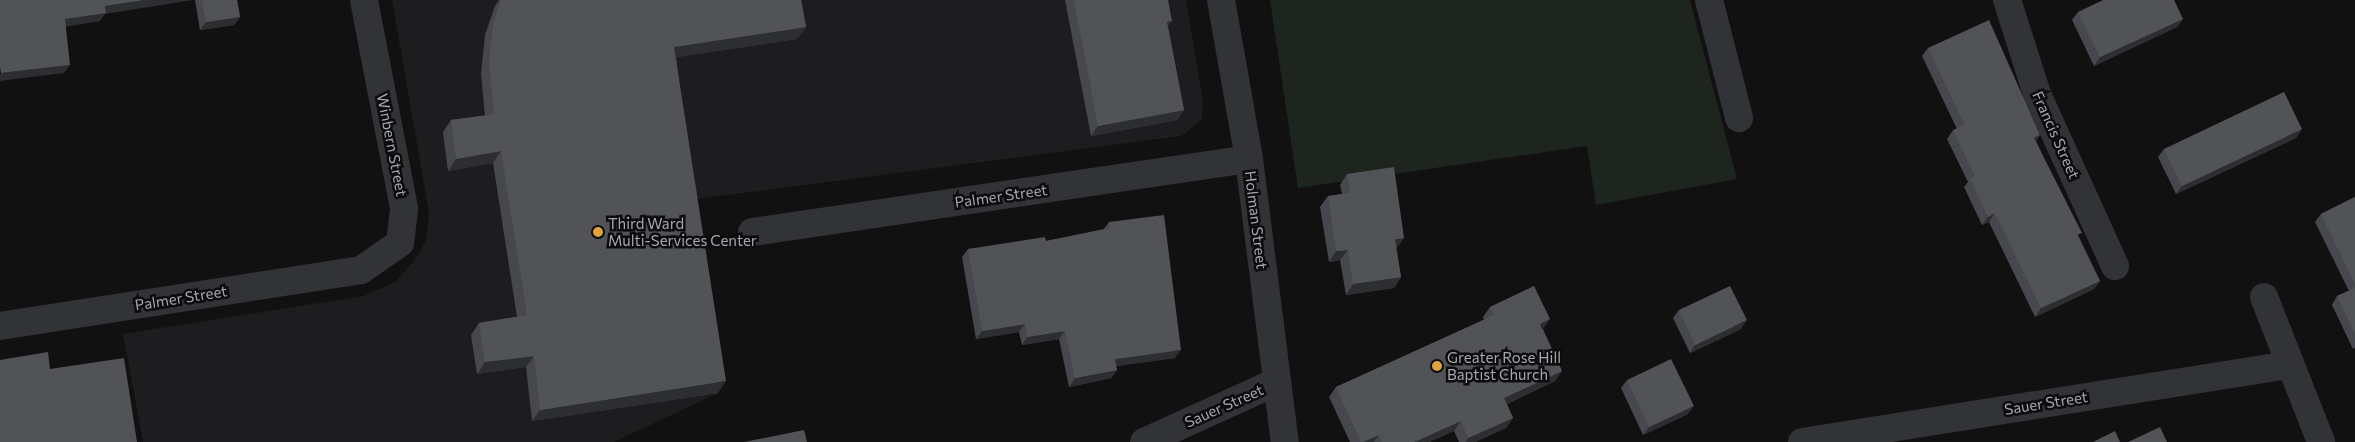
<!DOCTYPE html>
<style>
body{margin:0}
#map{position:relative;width:2355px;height:442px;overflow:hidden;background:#111112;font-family:Commissioner,sans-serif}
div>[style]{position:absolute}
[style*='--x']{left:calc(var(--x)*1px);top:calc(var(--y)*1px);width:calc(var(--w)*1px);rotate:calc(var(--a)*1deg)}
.built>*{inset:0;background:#1d1d1f}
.green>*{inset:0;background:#1e241e}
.minor>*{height:28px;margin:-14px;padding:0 14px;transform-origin:14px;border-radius:14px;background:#323337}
.wall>*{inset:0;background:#47484d}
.shaded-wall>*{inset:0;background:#2d2e31}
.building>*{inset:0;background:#515357}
.dots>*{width:14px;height:14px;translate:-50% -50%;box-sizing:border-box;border:2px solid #0c0c0d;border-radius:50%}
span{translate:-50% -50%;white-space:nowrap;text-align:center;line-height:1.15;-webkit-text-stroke:5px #0c0c0d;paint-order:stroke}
.street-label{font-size:15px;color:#a4a8b1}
.poi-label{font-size:15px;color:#a4a8b1}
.left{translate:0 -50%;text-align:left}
</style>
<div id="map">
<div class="built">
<i style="clip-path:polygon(392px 0,1186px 0,1203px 103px,1202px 120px,1181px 136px,688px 200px,718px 393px,614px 442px,143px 442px,123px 334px,364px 296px,395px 282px,414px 261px,426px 241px,429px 213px)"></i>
</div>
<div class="green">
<i style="clip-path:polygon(1270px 0,1690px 0,1737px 179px,1596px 205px,1587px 146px,1298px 188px)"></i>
</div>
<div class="minor">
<i style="--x:1221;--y:0;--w:161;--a:80"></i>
<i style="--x:1249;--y:159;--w:285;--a:82.8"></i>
<i style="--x:1709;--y:0;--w:122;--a:75.7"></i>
<i style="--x:2007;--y:0;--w:99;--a:72.3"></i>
<i style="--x:2037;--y:94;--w:189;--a:65.6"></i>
<i style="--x:752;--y:232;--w:502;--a:-8.36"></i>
<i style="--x:2264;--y:297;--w:156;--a:68.5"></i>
<i style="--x:0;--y:326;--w:365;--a:-8.8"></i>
<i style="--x:361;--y:270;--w:47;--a:-34.7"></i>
<i style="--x:400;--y:243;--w:35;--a:-83"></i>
<i style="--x:404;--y:208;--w:212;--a:-100.9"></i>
<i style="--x:1144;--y:442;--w:145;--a:-24.4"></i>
<i style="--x:1802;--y:442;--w:494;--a:-9"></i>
</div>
<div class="wall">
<i style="clip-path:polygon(195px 0,237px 0,240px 17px,234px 25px,200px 30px)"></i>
<i style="clip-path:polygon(499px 0,801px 0,806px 27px,797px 39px,676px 57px,718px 393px,532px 421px,526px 367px,477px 374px,471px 335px,479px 323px,517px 317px,493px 163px,448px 171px,443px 132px,451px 120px,485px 116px,481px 74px,485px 35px,495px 6px)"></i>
<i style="clip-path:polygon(1065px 0,1168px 0,1168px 27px,1184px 110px,1177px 120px,1091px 136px)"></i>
<i style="clip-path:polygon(2078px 12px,2183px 19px,2177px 27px,2094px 66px,2072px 20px)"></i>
<i style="clip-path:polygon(1928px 48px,2036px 141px,2079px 237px,2100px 281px,2094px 289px,2035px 317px,1989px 222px,1982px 225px,1964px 187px,1968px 182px,1947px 139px,1953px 130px,1957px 129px,1922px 56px)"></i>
<i style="clip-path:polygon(2302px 129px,2296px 138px,2176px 194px,2158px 157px,2164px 149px)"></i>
<i style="clip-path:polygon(1347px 174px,1404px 238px,1396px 248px,1401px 277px,1394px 288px,1346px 295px,1340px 260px,1329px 262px,1320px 207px,1328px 196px,1342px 194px,1340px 185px)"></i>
<i style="clip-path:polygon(2355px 197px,2355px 348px,2353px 349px,2332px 305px,2337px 296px,2349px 291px,2315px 222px,2321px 214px)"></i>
<i style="clip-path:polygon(1109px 222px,1175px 358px,1116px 366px,1117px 370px,1111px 378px,1069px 387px,1059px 339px,1022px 345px,1019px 332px,976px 339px,962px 257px,968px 249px,1046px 241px,1103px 230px)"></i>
<i style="clip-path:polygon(1490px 307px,1543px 329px,1562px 371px,1555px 381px,1507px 404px,1513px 418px,1506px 428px,1475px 442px,1459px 442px,1454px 431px,1429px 442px,1350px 442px,1329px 397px,1336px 387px,1484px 320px,1483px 317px)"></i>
<i style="clip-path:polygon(1679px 310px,1741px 329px,1690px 353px,1673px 318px)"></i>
<i style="clip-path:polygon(1627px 380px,1688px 414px,1643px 435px,1621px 388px)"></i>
</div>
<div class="shaded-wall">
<i style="clip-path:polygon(145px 0,193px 0,105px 14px,100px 21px,59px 28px,65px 19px,105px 6px)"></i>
<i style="clip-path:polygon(240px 17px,234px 25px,200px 30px,206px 22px)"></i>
<i style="clip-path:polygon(2183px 19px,2177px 27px,2094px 66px,2100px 57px)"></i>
<i style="clip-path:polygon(1172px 21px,1165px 31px,1167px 22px)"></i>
<i style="clip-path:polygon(806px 27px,797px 39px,666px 59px,674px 47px)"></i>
<i style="clip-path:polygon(70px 65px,64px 73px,0 81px,0 75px,1px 73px)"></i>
<i style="clip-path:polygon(1184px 110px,1177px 120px,1091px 136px,1098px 126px)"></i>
<i style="clip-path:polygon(2302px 129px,2296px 138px,2176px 194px,2182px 186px)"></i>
<i style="clip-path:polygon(2040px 135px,2034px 144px,2034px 138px)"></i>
<i style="clip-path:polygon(501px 151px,493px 163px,448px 171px,456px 159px)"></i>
<i style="clip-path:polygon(1995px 213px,1989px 222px,1982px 225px,1988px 217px)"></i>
<i style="clip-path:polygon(1404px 238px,1397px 248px,1388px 250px,1395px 239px)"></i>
<i style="clip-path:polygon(1348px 250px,1340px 260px,1329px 262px,1336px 251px)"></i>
<i style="clip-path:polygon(1401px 277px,1394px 288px,1346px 295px,1353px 284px)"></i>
<i style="clip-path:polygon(2100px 281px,2094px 289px,2035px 317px,2041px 308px)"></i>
<i style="clip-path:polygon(1550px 319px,1543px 329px,1540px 324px)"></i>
<i style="clip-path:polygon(1747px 320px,1741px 329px,1690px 353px,1695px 345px)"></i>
<i style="clip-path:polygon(1025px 324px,1019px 332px,976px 339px,982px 331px)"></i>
<i style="clip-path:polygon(1065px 331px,1059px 339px,1022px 345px,1027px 337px)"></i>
<i style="clip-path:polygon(1181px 350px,1175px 358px,1109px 367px,1115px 359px)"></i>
<i style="clip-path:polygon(534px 356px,526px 367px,477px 374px,485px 362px)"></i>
<i style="clip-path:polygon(1117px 370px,1111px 378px,1069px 387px,1075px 378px)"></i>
<i style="clip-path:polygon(1562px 371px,1555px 381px,1498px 408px,1504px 398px)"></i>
<i style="clip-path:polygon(726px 381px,718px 393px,532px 421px,540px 410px)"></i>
<i style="clip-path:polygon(1694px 406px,1688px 414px,1643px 435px,1649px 427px)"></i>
<i style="clip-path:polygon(1513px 418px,1506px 428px,1475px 442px,1466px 442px,1468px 438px)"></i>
<i style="clip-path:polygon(1461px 421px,1454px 431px,1429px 442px,1414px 442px)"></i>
<i style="clip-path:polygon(1379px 435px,1374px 442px,1363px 442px)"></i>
</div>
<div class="building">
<i style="clip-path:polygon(0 0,145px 0,105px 6px,106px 13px,65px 19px,70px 65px,1px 73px,0 67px)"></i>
<i style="clip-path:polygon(202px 0,237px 0,240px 17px,206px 22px)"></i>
<i style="clip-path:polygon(501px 0,801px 0,806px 27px,674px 47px,726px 381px,540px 410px,534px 356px,485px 362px,479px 323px,527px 315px,501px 151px,456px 159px,451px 120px,494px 114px,489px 62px,493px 24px)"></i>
<i style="clip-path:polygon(1074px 0,1168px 0,1172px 21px,1167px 22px,1184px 110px,1098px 126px)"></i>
<i style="clip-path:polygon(2103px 0,2174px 0,2183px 19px,2100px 57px,2078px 12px)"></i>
<i style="clip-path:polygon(1989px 20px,2040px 135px,2034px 138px,2082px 233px,2077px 235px,2100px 281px,2041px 308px,1995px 213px,1988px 217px,1970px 179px,1975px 176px,1953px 130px,1965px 125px,1928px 48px)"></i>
<i style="clip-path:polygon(2284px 92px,2302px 129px,2182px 186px,2164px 149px)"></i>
<i style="clip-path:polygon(1394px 167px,1404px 238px,1395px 239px,1401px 277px,1353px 284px,1348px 250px,1336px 251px,1328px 196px,1350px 193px,1347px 174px)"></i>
<i style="clip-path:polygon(2355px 197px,2355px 284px,2321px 214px)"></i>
<i style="clip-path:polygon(1164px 215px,1181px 350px,1115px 359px,1117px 370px,1075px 378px,1065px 331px,1027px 337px,1025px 324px,982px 331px,968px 249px,1045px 237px,1046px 241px,1109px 228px,1109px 222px)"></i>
<i style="clip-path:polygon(1534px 286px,1550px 319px,1540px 324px,1562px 371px,1504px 398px,1513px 418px,1468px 438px,1461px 421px,1414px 442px,1382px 442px,1379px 435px,1363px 442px,1361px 442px,1336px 387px,1494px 315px,1490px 307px)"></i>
<i style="clip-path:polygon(1730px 286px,1747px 320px,1695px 345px,1679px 310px)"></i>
<i style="clip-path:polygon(2355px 288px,2355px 334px,2337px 296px)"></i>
<i style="clip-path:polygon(48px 352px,50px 369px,124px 358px,137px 442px,0 442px,0 360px)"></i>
<i style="clip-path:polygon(1671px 359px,1694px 406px,1649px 427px,1627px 380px)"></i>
<i style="clip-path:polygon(2160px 427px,2167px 442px,2128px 442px)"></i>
<i style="clip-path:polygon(804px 430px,807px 442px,744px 442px)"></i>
<i style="clip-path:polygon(2115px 431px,2120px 442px,2093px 442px)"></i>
</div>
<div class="dots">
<i style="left:598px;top:232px;background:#dfa43c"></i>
<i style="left:1437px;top:366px;background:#dfa43c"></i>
</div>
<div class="street-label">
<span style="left:2056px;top:135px;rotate:66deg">Francis Street</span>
<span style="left:392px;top:145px;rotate:79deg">Winbern Street</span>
<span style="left:1001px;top:196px;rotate:-8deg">Palmer Street</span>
<span style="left:1256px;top:220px;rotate:83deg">Holman Street</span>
<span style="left:181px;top:298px;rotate:-9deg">Palmer Street</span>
<span style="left:2046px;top:403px;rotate:-9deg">Sauer Street</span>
<span style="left:1224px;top:406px;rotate:-24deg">Sauer Street</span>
</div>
<div class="poi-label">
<span class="left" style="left:608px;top:232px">Third Ward<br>Multi-Services Center</span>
<span class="left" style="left:1447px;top:366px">Greater Rose Hill<br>Baptist Church</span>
</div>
</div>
